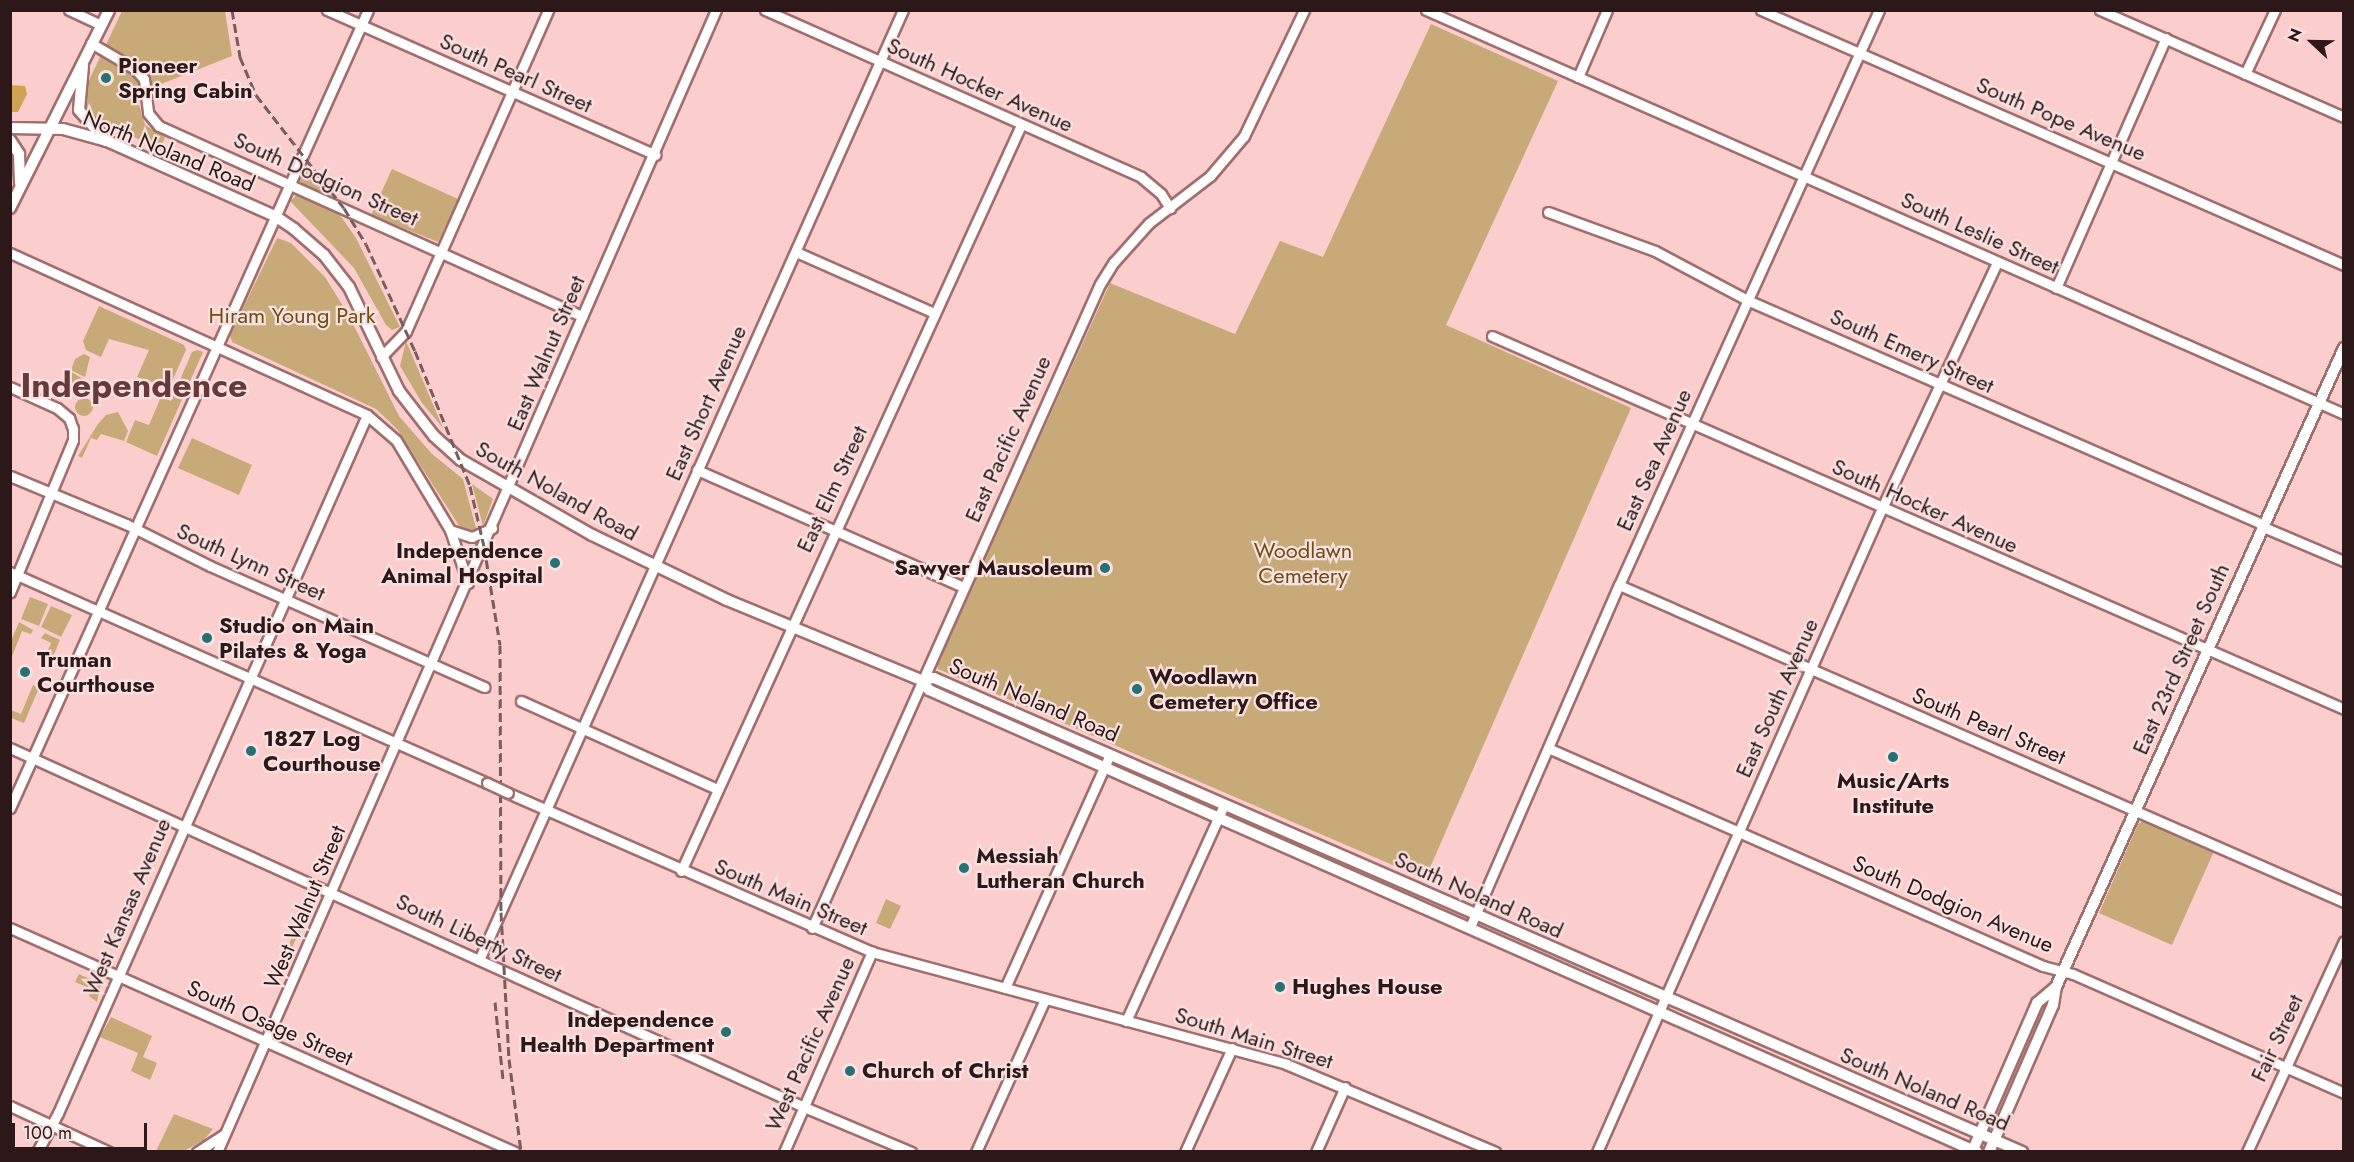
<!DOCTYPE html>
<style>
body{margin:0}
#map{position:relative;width:2354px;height:1162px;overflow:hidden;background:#fbcdcd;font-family:Jost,sans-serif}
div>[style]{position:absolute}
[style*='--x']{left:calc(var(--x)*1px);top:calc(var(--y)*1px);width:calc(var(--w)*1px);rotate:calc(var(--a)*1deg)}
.green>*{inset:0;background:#c8aa79}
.round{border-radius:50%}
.forest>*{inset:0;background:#d0a253}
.roads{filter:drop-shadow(2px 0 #a16e6e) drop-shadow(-2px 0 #a16e6e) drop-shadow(0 2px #a16e6e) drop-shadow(0 -2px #a16e6e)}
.minor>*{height:9px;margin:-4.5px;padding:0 4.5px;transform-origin:4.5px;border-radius:4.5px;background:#fff}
.major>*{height:10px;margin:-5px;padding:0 5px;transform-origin:5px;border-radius:5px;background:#fff}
.rail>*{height:3px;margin-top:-1.5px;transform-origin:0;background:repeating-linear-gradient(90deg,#795c5c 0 9px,transparent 0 13.5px)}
.bridges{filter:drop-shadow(2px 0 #a16e6e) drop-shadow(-2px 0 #a16e6e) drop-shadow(0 2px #a16e6e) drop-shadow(0 -2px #a16e6e)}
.minor-bridge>*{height:9px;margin:-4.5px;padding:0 4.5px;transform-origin:4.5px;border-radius:4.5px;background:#fff}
.dots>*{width:16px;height:16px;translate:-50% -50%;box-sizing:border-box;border:3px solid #f8e1e0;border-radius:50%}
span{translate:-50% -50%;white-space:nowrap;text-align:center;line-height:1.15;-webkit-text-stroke:4.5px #f8e1e0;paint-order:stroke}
.poi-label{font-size:22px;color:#2c1818;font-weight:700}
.left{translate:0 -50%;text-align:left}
.right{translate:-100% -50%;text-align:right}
.street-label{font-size:22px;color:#2c1818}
.park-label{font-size:22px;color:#6e4e12}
.town-label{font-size:34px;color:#67393b;font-weight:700}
.frame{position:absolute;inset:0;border:12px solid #2c1818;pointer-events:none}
.north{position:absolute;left:2282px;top:12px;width:60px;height:60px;-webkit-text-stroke:4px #f8e1e0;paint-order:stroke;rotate:292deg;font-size:16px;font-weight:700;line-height:24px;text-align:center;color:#2c1818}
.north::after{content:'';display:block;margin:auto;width:21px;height:27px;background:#2c1818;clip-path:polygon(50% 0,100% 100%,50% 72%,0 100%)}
.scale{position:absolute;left:12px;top:1123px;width:135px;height:27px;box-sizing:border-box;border:3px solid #2c1818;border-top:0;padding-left:8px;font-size:18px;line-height:21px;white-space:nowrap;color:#2c1818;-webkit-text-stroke:4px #f8e1e0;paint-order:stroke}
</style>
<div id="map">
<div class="green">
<i style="clip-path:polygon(122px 11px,225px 11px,232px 56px,136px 94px,145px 125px,165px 137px,160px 150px,85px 112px,82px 95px)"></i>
<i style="clip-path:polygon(1431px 24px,1558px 81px,1446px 325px,1631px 408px,1425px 879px,938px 669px,937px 664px,1110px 283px,1235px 334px,1280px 241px,1323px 257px)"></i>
<i style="clip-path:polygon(305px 166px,331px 198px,303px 186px,300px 180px)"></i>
<i style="clip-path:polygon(392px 169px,458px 199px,438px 242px,371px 215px)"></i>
<i style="clip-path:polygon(297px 195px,337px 211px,356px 238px,400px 327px,392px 330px,386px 325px,354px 268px,290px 201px)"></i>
<i style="clip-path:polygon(277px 238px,291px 243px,325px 277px,348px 314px,399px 416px,432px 454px,463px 479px,477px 532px,460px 527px,397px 429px,376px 409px,232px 342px,230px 335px)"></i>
<i style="clip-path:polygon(99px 306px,184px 345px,186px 350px,169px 388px,137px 377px,149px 350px,109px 339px,101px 357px,86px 350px,83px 341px)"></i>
<i style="clip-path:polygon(406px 341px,443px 428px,422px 403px,400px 366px)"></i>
<i style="clip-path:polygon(197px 350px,203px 352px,157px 456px,126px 442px,135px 420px,149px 425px,161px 397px,171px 401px,192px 352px)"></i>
<i style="clip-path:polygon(84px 354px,90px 357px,85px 377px,71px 370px,75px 359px)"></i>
<i style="clip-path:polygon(70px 371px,94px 386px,58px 398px)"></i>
<i class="round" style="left:75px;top:398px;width:18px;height:18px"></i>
<i style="clip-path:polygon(118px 412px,128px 431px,124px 441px,101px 434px,97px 440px,91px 438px,82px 458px,78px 456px,98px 424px,106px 415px)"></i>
<i style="clip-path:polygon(192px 438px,252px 465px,239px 495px,178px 468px)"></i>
<i style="clip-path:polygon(472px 484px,493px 499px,483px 526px)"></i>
<i style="clip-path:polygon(30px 597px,48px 604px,39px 626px,21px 619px)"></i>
<i style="clip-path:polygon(51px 606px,72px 615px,61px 637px,41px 627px)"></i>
<i style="clip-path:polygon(19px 622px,33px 630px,31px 634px,22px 631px,11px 659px,11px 641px)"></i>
<i style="clip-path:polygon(45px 633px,60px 640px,49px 666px,42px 663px,51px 643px,41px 638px)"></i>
<i style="clip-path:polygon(33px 685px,39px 688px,24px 723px,11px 718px,11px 710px,21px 714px)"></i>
<i style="clip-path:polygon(2146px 819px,2215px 849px,2172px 945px,2099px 913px,2138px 824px)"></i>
<i style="clip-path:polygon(310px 896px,312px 903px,287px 959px,284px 956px)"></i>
<i style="clip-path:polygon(886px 899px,901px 906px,890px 929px,876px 923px)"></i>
<i style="clip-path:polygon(79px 974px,101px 984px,97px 1002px,89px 996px,92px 989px,75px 982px)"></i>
<i style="clip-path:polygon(111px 1017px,152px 1036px,143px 1057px,157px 1063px,150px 1080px,131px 1071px,138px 1053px,100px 1037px)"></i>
<i style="clip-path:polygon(174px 1114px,213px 1129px,204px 1140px,184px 1151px,156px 1151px)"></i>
</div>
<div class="forest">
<i style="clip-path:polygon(10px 85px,25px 86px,27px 94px,18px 112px,11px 112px)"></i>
</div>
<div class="roads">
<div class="minor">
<i style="--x:69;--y:10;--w:35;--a:25"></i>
<i style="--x:327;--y:10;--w:359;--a:23.8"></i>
<i style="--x:765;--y:10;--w:411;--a:23.9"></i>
<i style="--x:1141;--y:177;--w:26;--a:40"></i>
<i style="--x:1161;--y:194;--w:17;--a:57"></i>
<i style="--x:1426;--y:10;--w:1003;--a:23.75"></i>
<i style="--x:1761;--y:10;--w:636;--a:23.62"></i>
<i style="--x:2100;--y:10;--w:266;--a:23.7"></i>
<i style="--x:91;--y:43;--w:51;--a:30.6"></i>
<i style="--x:135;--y:69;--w:13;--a:48"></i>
<i style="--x:144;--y:79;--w:34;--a:83"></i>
<i style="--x:148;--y:113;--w:17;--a:50"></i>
<i style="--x:159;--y:126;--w:464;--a:24.2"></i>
<i style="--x:2245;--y:74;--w:71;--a:-64.9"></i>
<i style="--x:1578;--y:77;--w:73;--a:-66.6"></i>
<i style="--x:1548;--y:212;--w:114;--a:20"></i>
<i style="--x:1655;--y:251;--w:104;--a:28"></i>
<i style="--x:1747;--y:300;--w:562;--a:23.51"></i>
<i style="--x:796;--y:252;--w:151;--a:23.8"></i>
<i style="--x:10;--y:253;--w:392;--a:24.4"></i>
<i style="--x:367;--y:415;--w:38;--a:41"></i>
<i style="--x:396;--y:440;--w:105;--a:59"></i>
<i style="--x:450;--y:530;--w:56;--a:71.2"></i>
<i style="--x:2056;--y:288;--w:273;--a:-66.3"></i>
<i style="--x:1492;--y:336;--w:930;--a:23.64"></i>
<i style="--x:381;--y:357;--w:36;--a:-46"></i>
<i style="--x:406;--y:331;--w:351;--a:-66.1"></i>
<i style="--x:10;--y:387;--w:51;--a:24.1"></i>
<i style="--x:57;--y:408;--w:16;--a:40"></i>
<i style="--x:69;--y:418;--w:12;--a:70"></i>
<i style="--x:73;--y:429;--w:11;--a:90"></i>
<i style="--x:73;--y:440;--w:165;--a:112.5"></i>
<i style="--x:697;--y:470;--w:291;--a:23.7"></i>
<i style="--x:10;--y:476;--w:126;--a:22.5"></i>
<i style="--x:126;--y:524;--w:94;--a:26.6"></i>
<i style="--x:210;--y:566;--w:300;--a:23.8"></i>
<i style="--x:2261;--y:526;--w:90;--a:22.9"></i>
<i style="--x:450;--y:530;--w:23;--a:18"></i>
<i style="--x:472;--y:537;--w:22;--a:-24"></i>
<i style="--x:10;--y:572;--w:522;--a:23.86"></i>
<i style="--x:1619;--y:585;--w:791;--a:23.62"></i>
<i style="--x:521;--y:701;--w:215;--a:24.2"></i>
<i style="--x:10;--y:748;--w:871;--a:24.33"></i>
<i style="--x:804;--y:1107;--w:116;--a:22.8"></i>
<i style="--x:1548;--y:748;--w:541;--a:23.77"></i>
<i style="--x:2043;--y:966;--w:31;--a:15"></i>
<i style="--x:2073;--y:974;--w:296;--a:23.7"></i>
<i style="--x:508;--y:793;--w:397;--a:23.6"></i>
<i style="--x:872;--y:952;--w:429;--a:15.1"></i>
<i style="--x:1286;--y:1064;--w:227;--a:22.8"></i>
<i style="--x:10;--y:808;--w:875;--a:-65.84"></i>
<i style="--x:681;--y:871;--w:820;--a:-65.5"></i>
<i style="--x:1470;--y:927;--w:373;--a:-66.5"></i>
<i style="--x:1619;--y:585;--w:631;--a:-65.67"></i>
<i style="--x:10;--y:928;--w:552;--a:23.92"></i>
<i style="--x:812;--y:928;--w:705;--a:-65.91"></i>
<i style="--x:1100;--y:284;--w:26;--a:-58"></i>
<i style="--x:1114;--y:262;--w:52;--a:-48.1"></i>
<i style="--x:1149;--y:223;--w:77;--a:-37.6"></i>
<i style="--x:1210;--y:176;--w:52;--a:-49.6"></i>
<i style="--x:1244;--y:136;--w:140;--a:-64.5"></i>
<i style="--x:479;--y:960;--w:1040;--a:-65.95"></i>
<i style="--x:1005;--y:988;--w:256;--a:-65.8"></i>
<i style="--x:1126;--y:1021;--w:237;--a:-65.6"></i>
<i style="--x:10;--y:1106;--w:109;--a:24.9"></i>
<i style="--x:37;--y:1152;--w:44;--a:-61.7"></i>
<i style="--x:58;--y:1113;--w:763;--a:-66.12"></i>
<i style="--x:197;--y:1152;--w:31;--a:-33"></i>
<i style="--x:217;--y:1152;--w:1246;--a:-66.4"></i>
<i style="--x:784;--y:1152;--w:219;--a:-66.3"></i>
<i style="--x:976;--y:1152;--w:168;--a:-65.7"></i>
<i style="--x:1185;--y:1152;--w:114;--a:-65.7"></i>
<i style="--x:1316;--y:1152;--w:71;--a:-66"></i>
<i style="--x:1597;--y:1152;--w:704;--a:-66.13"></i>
<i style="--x:1882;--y:508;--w:272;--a:-64.9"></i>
<i style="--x:2247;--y:1152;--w:232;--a:-65.3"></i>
</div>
<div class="major">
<i style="--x:83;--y:66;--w:44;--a:95.2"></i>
<i style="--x:79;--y:110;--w:41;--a:48.9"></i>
<i style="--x:10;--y:128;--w:53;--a:1.1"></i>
<i style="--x:63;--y:129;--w:46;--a:15.3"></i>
<i style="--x:107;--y:141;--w:184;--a:24.1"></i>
<i style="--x:275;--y:216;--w:23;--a:34"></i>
<i style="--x:294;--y:229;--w:40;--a:41"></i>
<i style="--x:324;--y:255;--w:41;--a:52"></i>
<i style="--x:349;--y:287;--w:115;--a:64.3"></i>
<i style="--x:399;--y:391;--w:57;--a:52.1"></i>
<i style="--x:434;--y:436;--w:36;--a:42"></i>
<i style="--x:461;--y:460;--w:151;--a:29.8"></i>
<i style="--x:592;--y:535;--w:150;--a:25.7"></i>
<i style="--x:727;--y:600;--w:210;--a:22.4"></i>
<i style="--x:921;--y:680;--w:13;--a:-9"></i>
<i style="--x:934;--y:678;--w:1187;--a:23.54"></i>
<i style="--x:10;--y:140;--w:17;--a:57"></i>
<i style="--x:19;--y:154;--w:29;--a:88"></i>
<i style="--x:10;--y:208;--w:221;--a:-63.4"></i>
<i style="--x:921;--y:680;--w:13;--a:51"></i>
<i style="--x:929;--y:690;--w:1145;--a:23.79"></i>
<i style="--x:1972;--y:1152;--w:163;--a:-66.4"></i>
<i style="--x:2037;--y:1003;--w:25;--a:-40"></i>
<i style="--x:1989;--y:1152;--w:160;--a:-66.5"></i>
<i style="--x:2053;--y:1005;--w:18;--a:-81"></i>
<i style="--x:2056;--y:987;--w:701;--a:-65.74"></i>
</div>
</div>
<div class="rail">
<i style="--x:232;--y:10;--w:48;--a:80.3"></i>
<i style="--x:240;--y:57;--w:41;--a:67.2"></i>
<i style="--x:256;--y:95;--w:143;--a:52.1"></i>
<i style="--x:344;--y:208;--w:42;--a:58.6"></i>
<i style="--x:366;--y:244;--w:118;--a:65.4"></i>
<i style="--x:415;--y:351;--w:146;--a:67.8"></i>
<i style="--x:470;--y:486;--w:62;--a:76.9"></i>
<i style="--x:484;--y:546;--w:100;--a:80.8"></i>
<i style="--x:500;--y:645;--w:267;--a:89.8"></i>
<i style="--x:501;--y:912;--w:147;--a:86.9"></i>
<i style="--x:509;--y:1059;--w:94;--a:82.6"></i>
<i style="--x:495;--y:1002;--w:78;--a:84.1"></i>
</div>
<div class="bridges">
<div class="minor-bridge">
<i style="--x:487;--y:783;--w:23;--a:25"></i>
</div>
</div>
<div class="dots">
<i style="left:106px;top:78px;background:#267174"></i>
<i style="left:555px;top:563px;background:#267174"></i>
<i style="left:1105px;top:568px;background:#267174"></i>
<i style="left:207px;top:638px;background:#267174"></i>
<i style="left:25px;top:672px;background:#267174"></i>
<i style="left:1137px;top:689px;background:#267174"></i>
<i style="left:251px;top:751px;background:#267174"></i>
<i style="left:1893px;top:757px;background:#267174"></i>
<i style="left:964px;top:868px;background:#267174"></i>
<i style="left:1280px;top:987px;background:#267174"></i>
<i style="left:726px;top:1032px;background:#267174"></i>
<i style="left:850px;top:1071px;background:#267174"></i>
</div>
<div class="poi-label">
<span class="left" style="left:118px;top:78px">Pioneer<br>Spring Cabin</span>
<span class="right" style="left:543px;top:563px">Independence<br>Animal Hospital</span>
<span class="right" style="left:1093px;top:568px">Sawyer Mausoleum</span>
<span class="left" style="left:219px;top:638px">Studio on Main<br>Pilates &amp; Yoga</span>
<span class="left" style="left:37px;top:672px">Truman<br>Courthouse</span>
<span class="left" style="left:1149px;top:689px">Woodlawn<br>Cemetery Office</span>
<span class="left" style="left:263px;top:751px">1827 Log<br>Courthouse</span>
<span style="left:1893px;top:793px">Music/Arts<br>Institute</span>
<span class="left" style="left:976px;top:868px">Messiah<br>Lutheran Church</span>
<span class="left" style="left:1292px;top:987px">Hughes House</span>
<span class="right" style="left:714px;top:1032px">Independence<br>Health Department</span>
<span class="left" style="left:862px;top:1071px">Church of Christ</span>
</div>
<div class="street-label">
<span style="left:516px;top:73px;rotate:24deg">South Pearl Street</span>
<span style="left:980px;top:85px;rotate:24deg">South Hocker Avenue</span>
<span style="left:2061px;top:119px;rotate:23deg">South Pope Avenue</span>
<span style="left:169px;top:151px;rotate:22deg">North Noland Road</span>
<span style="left:326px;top:179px;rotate:24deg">South Dodgion Street</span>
<span style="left:1980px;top:233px;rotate:24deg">South Leslie Street</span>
<span style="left:1912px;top:351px;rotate:24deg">South Emery Street</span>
<span style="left:546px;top:353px;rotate:-67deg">East Walnut Street</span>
<span style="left:706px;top:403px;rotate:-66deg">East Short Avenue</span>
<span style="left:1008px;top:439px;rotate:-66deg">East Pacific Avenue</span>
<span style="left:1654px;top:460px;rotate:-66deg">East Sea Avenue</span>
<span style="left:832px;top:489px;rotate:-65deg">East Elm Street</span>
<span style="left:557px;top:491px;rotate:29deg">South Noland Road</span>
<span style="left:1925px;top:506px;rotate:24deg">South Hocker Avenue</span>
<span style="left:251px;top:562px;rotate:24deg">South Lynn Street</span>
<span style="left:2181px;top:659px;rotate:-66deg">East 23rd Street South</span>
<span style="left:1777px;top:698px;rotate:-66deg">East South Avenue</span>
<span style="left:1034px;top:700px;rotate:23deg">South Noland Road</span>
<span style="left:1989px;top:726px;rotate:23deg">South Pearl Street</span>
<span style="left:1479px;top:895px;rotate:24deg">South Noland Road</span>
<span style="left:791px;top:897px;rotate:23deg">South Main Street</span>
<span style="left:1953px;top:904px;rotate:23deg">South Dodgion Avenue</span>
<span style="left:127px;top:907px;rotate:-67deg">West Kansas Avenue</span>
<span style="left:305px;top:907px;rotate:-67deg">West Walnut Street</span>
<span style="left:479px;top:938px;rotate:25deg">South Liberty Street</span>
<span style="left:270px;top:1023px;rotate:24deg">South Osage Street</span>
<span style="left:1254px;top:1038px;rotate:17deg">South Main Street</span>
<span style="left:2277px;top:1038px;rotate:-65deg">Fair Street</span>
<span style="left:810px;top:1044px;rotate:-66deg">West Pacific Avenue</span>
<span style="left:1925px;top:1089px;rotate:23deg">South Noland Road</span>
</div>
<div class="park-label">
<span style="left:292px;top:316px">Hiram Young Park</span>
<span style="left:1303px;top:563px">Woodlawn<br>Cemetery</span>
</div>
<div class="town-label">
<span style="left:134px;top:386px">Independence</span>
</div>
<div class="frame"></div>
<div class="north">N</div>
<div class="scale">100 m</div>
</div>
